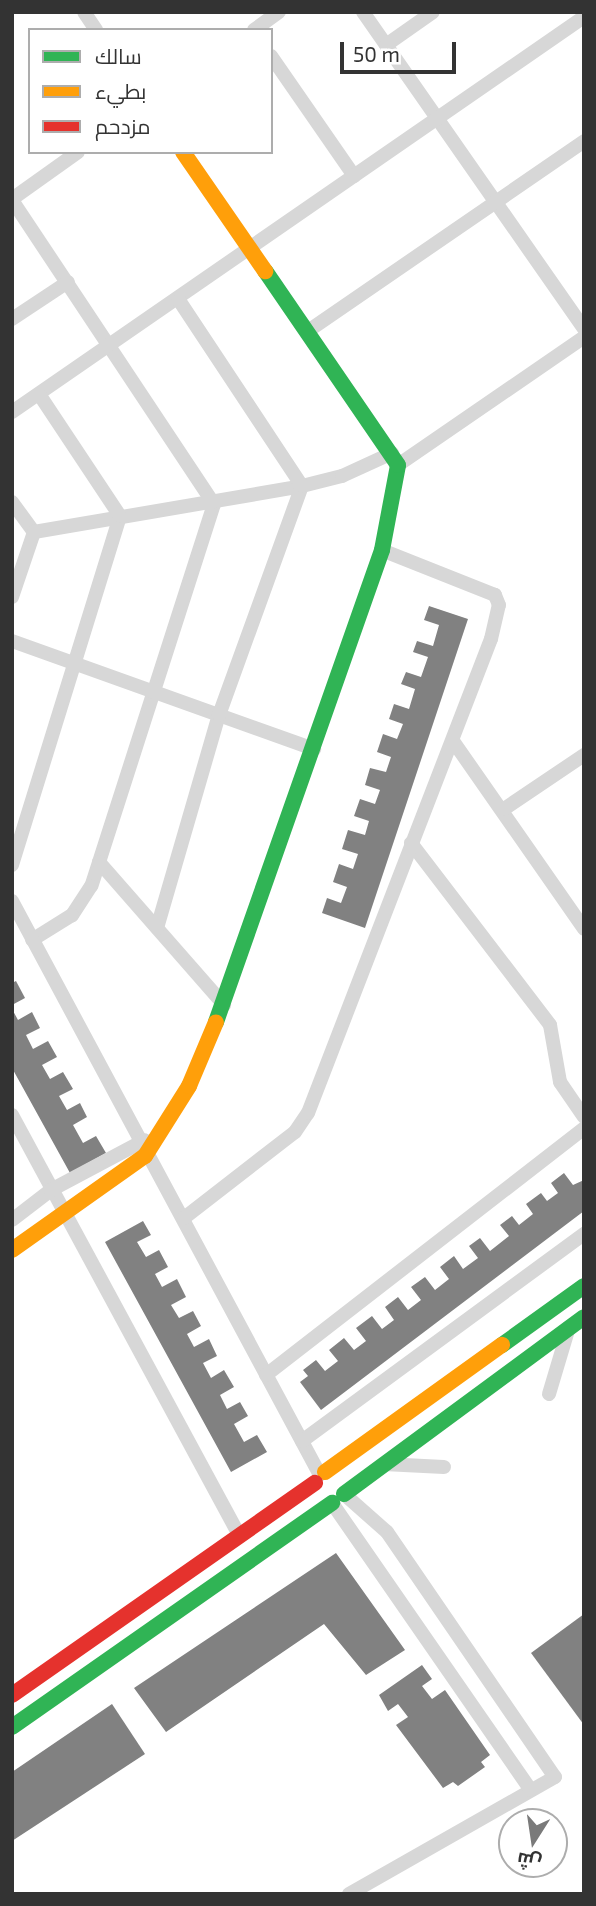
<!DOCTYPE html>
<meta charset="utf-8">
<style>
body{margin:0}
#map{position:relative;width:596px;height:1906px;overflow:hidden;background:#fff;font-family:"Exo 2",Cairo,sans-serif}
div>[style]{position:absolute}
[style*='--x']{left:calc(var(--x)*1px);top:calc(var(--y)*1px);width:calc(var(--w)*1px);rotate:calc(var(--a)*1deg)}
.building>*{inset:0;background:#818181}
.street>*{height:14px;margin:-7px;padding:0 7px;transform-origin:7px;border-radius:7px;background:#d7d7d7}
.fast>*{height:16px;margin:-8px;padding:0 8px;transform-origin:8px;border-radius:8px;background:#30b455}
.slow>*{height:16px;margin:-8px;padding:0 8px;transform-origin:8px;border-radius:8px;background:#ff9f0a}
.jam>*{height:16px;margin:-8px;padding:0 8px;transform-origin:8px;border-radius:8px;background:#e5322d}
span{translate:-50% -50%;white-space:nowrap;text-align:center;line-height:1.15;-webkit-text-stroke:7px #fff;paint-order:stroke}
.frame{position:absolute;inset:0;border:14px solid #333;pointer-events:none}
.legend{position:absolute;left:28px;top:28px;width:245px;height:126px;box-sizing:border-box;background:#fff;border:2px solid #adadad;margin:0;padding:9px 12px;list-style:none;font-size:21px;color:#333}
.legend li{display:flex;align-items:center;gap:14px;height:35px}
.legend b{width:35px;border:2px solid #adadad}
.north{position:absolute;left:498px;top:1808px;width:70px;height:70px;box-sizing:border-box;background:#fff;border:2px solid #adadad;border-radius:50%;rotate:192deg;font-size:19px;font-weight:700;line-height:28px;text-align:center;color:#333}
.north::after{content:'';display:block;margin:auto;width:24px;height:32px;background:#7a7a7a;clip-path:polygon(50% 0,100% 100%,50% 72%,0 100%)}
.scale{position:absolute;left:340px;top:42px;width:116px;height:32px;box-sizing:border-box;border:4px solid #333;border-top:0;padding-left:9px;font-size:21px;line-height:24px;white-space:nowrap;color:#333;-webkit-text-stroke:5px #fff;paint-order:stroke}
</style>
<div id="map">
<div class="building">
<i style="clip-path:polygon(429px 606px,468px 619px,365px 928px,322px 913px,327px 898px,341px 903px,347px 887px,333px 882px,339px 864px,353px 869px,358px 854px,342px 849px,348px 830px,365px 835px,369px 821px,354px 816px,360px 799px,375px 804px,380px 790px,365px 785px,370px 768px,386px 772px,391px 757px,377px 752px,383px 734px,397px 739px,403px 724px,389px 719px,394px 704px,409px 709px,415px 689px,401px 684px,406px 672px,421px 677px,428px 657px,413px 652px,417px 641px,433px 646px,439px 625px,424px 620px)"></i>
<i style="clip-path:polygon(16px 981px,25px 998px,12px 1005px,12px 983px)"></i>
<i style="clip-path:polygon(12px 1009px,18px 1020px,32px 1012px,40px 1028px,26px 1035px,33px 1049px,48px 1041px,57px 1057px,42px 1065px,50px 1079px,63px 1072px,73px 1089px,59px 1096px,67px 1110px,80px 1103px,87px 1117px,73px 1125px,83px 1143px,96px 1136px,106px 1153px,70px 1173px,12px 1068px)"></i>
<i style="clip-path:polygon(564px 1173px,573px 1185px,584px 1180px,584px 1211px,321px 1410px,300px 1382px,308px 1376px,303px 1370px,316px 1360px,325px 1371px,338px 1361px,329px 1350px,344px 1338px,354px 1350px,366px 1341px,356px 1328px,372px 1316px,382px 1329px,394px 1320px,385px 1307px,398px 1297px,408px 1310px,421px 1300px,411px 1287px,425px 1277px,435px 1290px,449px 1279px,440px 1267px,454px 1256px,463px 1269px,478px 1258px,469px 1246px,480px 1238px,490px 1251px,509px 1236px,500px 1225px,512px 1216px,519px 1225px,533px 1214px,526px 1204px,541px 1193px,547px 1201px,558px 1193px,551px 1183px)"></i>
<i style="clip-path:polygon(143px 1221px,151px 1235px,137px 1242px,146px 1257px,159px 1250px,168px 1267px,155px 1274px,162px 1287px,177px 1279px,186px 1297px,171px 1305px,179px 1318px,193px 1311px,201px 1326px,187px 1334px,194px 1347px,209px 1339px,217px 1356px,203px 1363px,211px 1378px,224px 1370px,234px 1387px,220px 1395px,227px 1409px,240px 1402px,248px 1416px,234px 1424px,244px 1442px,257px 1435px,267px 1452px,231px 1472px,105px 1242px)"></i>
<i style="clip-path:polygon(336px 1553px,405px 1650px,366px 1675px,324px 1624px,166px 1732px,134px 1688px)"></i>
<i style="clip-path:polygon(584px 1614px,584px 1725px,531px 1653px)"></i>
<i style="clip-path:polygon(422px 1665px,432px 1679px,422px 1686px,432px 1699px,445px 1690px,490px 1755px,481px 1762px,485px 1767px,458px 1786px,453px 1782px,443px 1788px,396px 1725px,408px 1717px,398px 1704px,388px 1711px,379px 1695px)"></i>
<i style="clip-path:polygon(112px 1704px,145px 1754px,12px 1841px,12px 1772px)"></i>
</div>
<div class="street">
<i style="--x:84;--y:12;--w:22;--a:56"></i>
<i style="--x:363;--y:12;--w:386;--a:55.1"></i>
<i style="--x:254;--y:30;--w:31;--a:-36"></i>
<i style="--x:386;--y:45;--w:57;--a:-35.1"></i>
<i style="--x:271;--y:56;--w:146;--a:55.3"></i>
<i style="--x:12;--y:199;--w:81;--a:-35.5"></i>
<i style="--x:12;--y:200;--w:365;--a:56.4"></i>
<i style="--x:214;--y:504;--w:401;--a:107.8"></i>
<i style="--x:91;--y:886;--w:35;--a:123"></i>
<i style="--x:72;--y:915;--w:47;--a:148"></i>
<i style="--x:12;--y:319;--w:67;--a:-33.5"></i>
<i style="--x:308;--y:331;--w:335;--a:-34.5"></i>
<i style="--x:12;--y:412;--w:695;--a:-34.63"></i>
<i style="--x:398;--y:465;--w:226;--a:-34.5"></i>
<i style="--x:12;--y:502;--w:37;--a:54"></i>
<i style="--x:34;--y:532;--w:272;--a:-9.7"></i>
<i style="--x:302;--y:486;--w:41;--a:-14"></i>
<i style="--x:342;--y:476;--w:55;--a:-24.7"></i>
<i style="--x:12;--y:597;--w:69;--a:-71.3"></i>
<i style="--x:12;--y:641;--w:321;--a:19.7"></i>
<i style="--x:453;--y:741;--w:229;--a:55.1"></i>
<i style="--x:504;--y:809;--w:97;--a:-34"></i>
<i style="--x:411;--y:843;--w:229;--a:52.6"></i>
<i style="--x:550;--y:1025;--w:58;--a:80"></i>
<i style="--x:560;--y:1082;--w:42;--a:55.6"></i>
<i style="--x:99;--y:862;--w:190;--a:48.8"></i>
<i style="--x:12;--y:865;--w:365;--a:-72.8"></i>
<i style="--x:120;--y:516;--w:146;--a:-123.6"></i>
<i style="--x:12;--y:901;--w:651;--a:61.78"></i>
<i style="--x:157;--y:928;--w:222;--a:-73.8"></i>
<i style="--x:219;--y:715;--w:244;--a:-70.1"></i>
<i style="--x:302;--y:486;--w:223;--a:-123.5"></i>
<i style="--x:12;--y:1115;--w:477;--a:61.6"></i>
<i style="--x:184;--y:1218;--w:140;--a:-37.8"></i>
<i style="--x:295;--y:1132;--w:23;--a:-56"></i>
<i style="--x:308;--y:1113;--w:508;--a:-68.89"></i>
<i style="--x:491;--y:639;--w:35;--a:-77"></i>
<i style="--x:499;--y:605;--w:11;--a:-112"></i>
<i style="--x:495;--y:595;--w:122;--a:-158.3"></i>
<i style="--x:12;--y:1220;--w:49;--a:-37.6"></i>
<i style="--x:51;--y:1190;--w:106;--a:-28"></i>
<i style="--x:266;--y:1375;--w:403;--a:-37.8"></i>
<i style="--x:549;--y:1394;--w:70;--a:-73.4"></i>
<i style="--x:302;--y:1441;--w:350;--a:-36.3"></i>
<i style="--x:384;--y:1464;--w:60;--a:2.9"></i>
<i style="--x:344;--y:1494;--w:57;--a:41.5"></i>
<i style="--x:387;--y:1532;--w:297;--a:55.6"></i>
<i style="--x:555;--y:1777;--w:237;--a:150.4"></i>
<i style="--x:332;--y:1503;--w:349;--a:55.3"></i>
</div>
<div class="fast">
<i style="--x:216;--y:1022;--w:500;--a:-70.62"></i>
<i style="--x:382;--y:550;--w:86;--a:-79.3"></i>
<i style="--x:398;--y:465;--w:235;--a:-124.4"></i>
<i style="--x:502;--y:1345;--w:101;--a:-35.7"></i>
<i style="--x:344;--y:1494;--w:298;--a:-36.4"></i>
<i style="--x:12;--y:1727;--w:391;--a:-35"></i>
</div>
<div class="slow">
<i style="--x:183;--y:152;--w:145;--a:55.4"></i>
<i style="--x:12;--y:1250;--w:163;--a:-35.3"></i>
<i style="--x:145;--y:1156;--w:83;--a:-57.8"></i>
<i style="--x:189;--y:1086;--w:69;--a:-67.1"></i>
<i style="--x:325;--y:1472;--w:218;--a:-35.7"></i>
</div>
<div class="jam">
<i style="--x:12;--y:1695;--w:370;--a:-35"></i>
</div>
<div class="frame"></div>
<ul class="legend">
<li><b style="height:9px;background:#30b455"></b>سالك</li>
<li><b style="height:9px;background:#ff9f0a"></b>بطيء</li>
<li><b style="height:9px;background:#e5322d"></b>مزدحم</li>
</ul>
<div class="north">ش</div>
<div class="scale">50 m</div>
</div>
